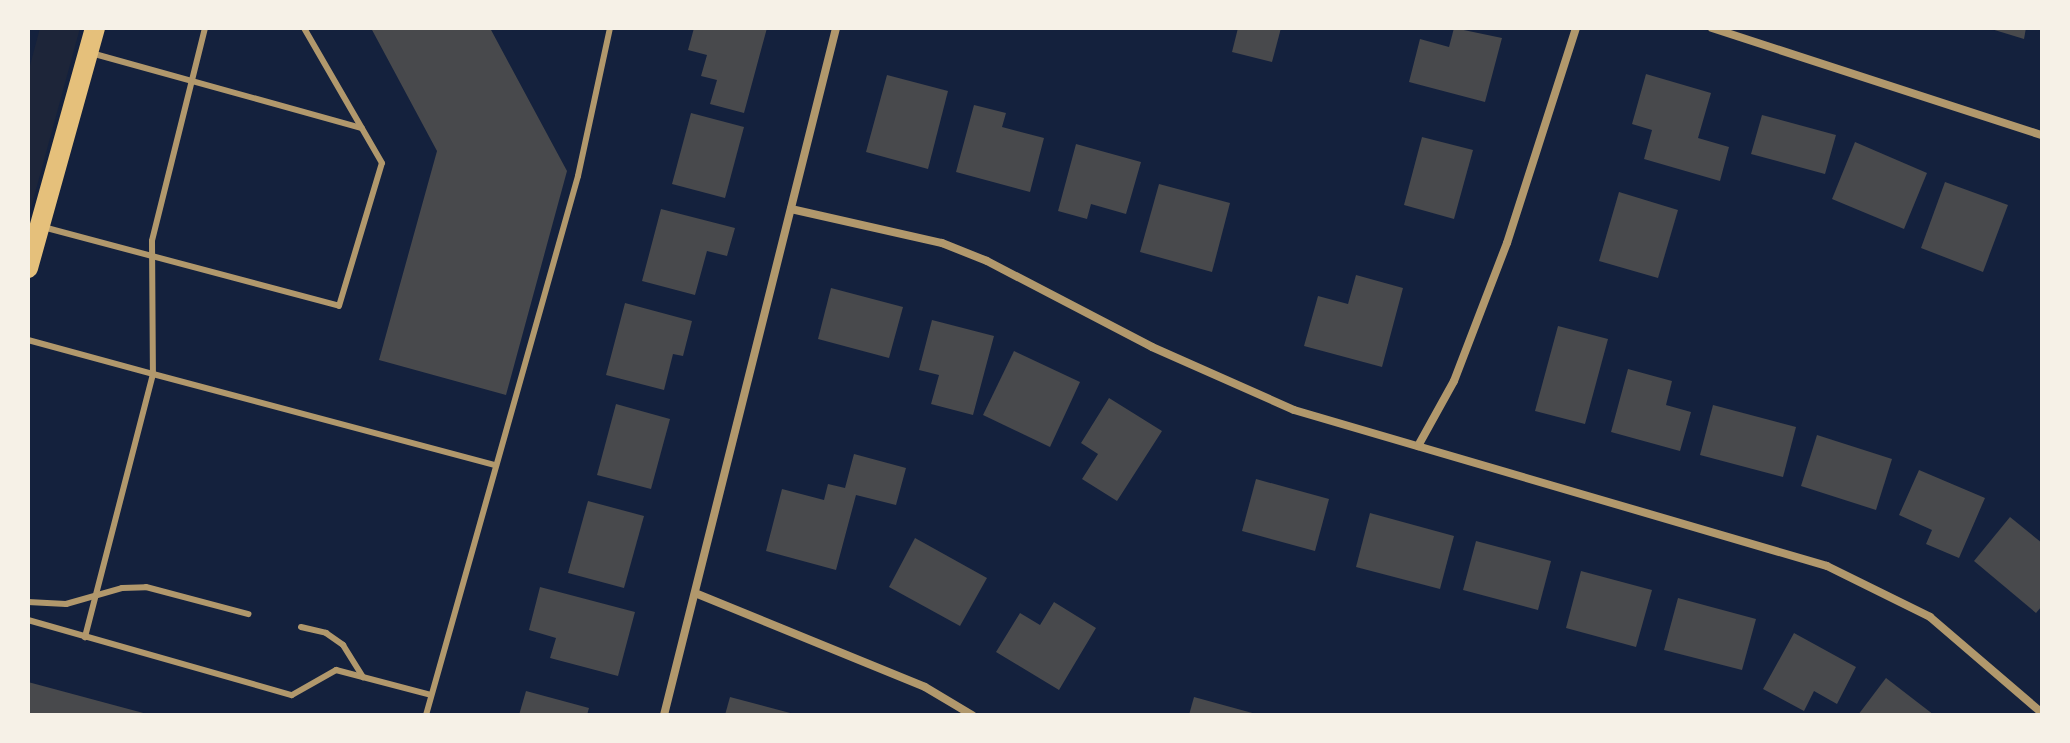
<!DOCTYPE html>
<style>
body{margin:0}
#map{position:relative;width:2070px;height:743px;overflow:hidden;background:#14213d;font-family:"Fira Sans",sans-serif}
div>[style]{position:absolute}
[style*='--x']{left:calc(var(--x)*1px);top:calc(var(--y)*1px);width:calc(var(--w)*1px);rotate:calc(var(--a)*1deg)}
.green>*{inset:0;background:#1d2539}
.building>*{inset:0;background:#48494c}
.service>*{height:6px;margin:-3px;padding:0 3px;transform-origin:3px;border-radius:3px;background:#b1986c}
.minor>*{height:8px;margin:-4px;padding:0 4px;transform-origin:4px;border-radius:4px;background:#b1986c}
.primary>*{height:20px;margin:-10px;padding:0 10px;transform-origin:10px;border-radius:10px;background:#e5c07b}
span{translate:-50% -50%;white-space:nowrap;text-align:center;line-height:1.15;-webkit-text-stroke:6px #f6f1e7;paint-order:stroke}
.frame{position:absolute;inset:0;border:30px solid #f6f1e7;pointer-events:none}
</style>
<div id="map">
<div class="green">
<i style="clip-path:polygon(40px 28px,80px 28px,28px 219px,28px 73px)"></i>
</div>
<div class="building">
<i style="clip-path:polygon(371px 28px,490px 28px,567px 171px,506px 395px,379px 360px,437px 151px)"></i>
<i style="clip-path:polygon(694px 28px,767px 28px,744px 113px,710px 104px,717px 80px,701px 76px,707px 55px,688px 50px)"></i>
<i style="clip-path:polygon(1238px 28px,1281px 28px,1272px 62px,1232px 52px)"></i>
<i style="clip-path:polygon(1454px 28px,1502px 38px,1485px 102px,1409px 82px,1420px 39px,1449px 47px)"></i>
<i style="clip-path:polygon(1988px 28px,2026px 28px,2024px 39px)"></i>
<i style="clip-path:polygon(1646px 74px,1711px 93px,1698px 138px,1729px 147px,1720px 181px,1644px 159px,1652px 130px,1632px 124px)"></i>
<i style="clip-path:polygon(887px 75px,948px 91px,928px 169px,866px 152px)"></i>
<i style="clip-path:polygon(974px 105px,1006px 113px,1002px 127px,1044px 138px,1030px 192px,956px 172px)"></i>
<i style="clip-path:polygon(691px 113px,744px 127px,725px 198px,672px 184px)"></i>
<i style="clip-path:polygon(1762px 115px,1836px 135px,1825px 174px,1751px 154px)"></i>
<i style="clip-path:polygon(1422px 137px,1473px 150px,1454px 219px,1404px 205px)"></i>
<i style="clip-path:polygon(1855px 142px,1927px 173px,1904px 229px,1832px 199px)"></i>
<i style="clip-path:polygon(1076px 144px,1141px 162px,1126px 214px,1091px 204px,1087px 219px,1058px 211px)"></i>
<i style="clip-path:polygon(1945px 182px,2008px 205px,1983px 272px,1921px 248px)"></i>
<i style="clip-path:polygon(1159px 184px,1230px 203px,1212px 272px,1140px 252px)"></i>
<i style="clip-path:polygon(1619px 192px,1678px 210px,1658px 278px,1599px 261px)"></i>
<i style="clip-path:polygon(661px 209px,735px 228px,727px 256px,707px 251px,695px 295px,642px 281px)"></i>
<i style="clip-path:polygon(1356px 275px,1403px 288px,1382px 367px,1304px 346px,1318px 296px,1348px 304px)"></i>
<i style="clip-path:polygon(831px 288px,903px 307px,889px 358px,818px 339px)"></i>
<i style="clip-path:polygon(625px 303px,692px 321px,683px 356px,673px 354px,664px 390px,606px 375px)"></i>
<i style="clip-path:polygon(932px 320px,994px 336px,973px 415px,931px 404px,939px 375px,919px 370px)"></i>
<i style="clip-path:polygon(1558px 326px,1608px 339px,1585px 424px,1535px 411px)"></i>
<i style="clip-path:polygon(1014px 351px,1080px 382px,1050px 447px,983px 415px)"></i>
<i style="clip-path:polygon(1628px 369px,1672px 381px,1666px 405px,1691px 412px,1680px 451px,1611px 432px)"></i>
<i style="clip-path:polygon(1109px 398px,1162px 431px,1117px 501px,1082px 479px,1098px 454px,1081px 443px)"></i>
<i style="clip-path:polygon(616px 404px,670px 419px,651px 489px,597px 475px)"></i>
<i style="clip-path:polygon(1713px 405px,1796px 427px,1783px 477px,1700px 455px)"></i>
<i style="clip-path:polygon(1817px 435px,1892px 459px,1876px 510px,1801px 486px)"></i>
<i style="clip-path:polygon(854px 454px,906px 468px,896px 505px,856px 495px,836px 570px,766px 551px,782px 489px,824px 500px,828px 484px,845px 488px)"></i>
<i style="clip-path:polygon(1919px 470px,1985px 498px,1959px 558px,1926px 544px,1932px 530px,1899px 515px)"></i>
<i style="clip-path:polygon(1256px 479px,1329px 499px,1315px 551px,1242px 531px)"></i>
<i style="clip-path:polygon(588px 501px,644px 516px,624px 588px,568px 573px)"></i>
<i style="clip-path:polygon(1370px 513px,1454px 536px,1440px 589px,1356px 567px)"></i>
<i style="clip-path:polygon(2010px 517px,2042px 543px,2042px 606px,2036px 613px,1974px 561px)"></i>
<i style="clip-path:polygon(915px 538px,987px 578px,960px 626px,889px 587px)"></i>
<i style="clip-path:polygon(1476px 541px,1551px 561px,1538px 610px,1463px 590px)"></i>
<i style="clip-path:polygon(1581px 571px,1652px 590px,1636px 647px,1566px 628px)"></i>
<i style="clip-path:polygon(540px 587px,635px 612px,618px 676px,550px 658px,556px 638px,529px 630px)"></i>
<i style="clip-path:polygon(1678px 598px,1756px 619px,1742px 670px,1664px 650px)"></i>
<i style="clip-path:polygon(1054px 602px,1096px 628px,1059px 690px,996px 652px,1020px 613px,1040px 625px)"></i>
<i style="clip-path:polygon(1794px 633px,1856px 667px,1837px 704px,1814px 691px,1804px 711px,1763px 689px)"></i>
<i style="clip-path:polygon(1886px 678px,1934px 715px,1858px 715px)"></i>
<i style="clip-path:polygon(28px 682px,147px 714px,147px 715px,28px 715px)"></i>
<i style="clip-path:polygon(526px 691px,589px 708px,587px 715px,519px 715px)"></i>
<i style="clip-path:polygon(730px 697px,794px 714px,794px 715px,725px 715px)"></i>
<i style="clip-path:polygon(1194px 697px,1256px 714px,1256px 715px,1189px 715px)"></i>
</div>
<div class="service">
<i style="--x:205;--y:28;--w:219;--a:104"></i>
<i style="--x:152;--y:241;--w:133;--a:89.6"></i>
<i style="--x:153;--y:374;--w:355;--a:14.9"></i>
<i style="--x:91;--y:53;--w:281;--a:15.5"></i>
<i style="--x:43;--y:227;--w:306;--a:14.9"></i>
<i style="--x:339;--y:306;--w:149;--a:-73.3"></i>
<i style="--x:382;--y:163;--w:156;--a:-120"></i>
<i style="--x:28;--y:340;--w:130;--a:15.2"></i>
<i style="--x:153;--y:374;--w:272;--a:104.5"></i>
<i style="--x:28;--y:602;--w:38;--a:3"></i>
<i style="--x:66;--y:604;--w:58;--a:-15.9"></i>
<i style="--x:122;--y:588;--w:24;--a:-2"></i>
<i style="--x:146;--y:587;--w:106;--a:14.8"></i>
<i style="--x:28;--y:620;--w:274;--a:15.9"></i>
<i style="--x:292;--y:695;--w:51;--a:-29.6"></i>
<i style="--x:336;--y:670;--w:98;--a:14.7"></i>
<i style="--x:301;--y:627;--w:26;--a:13"></i>
<i style="--x:326;--y:633;--w:21;--a:35"></i>
<i style="--x:343;--y:645;--w:38;--a:58"></i>
<i style="--x:426;--y:715;--w:560;--a:-74.25"></i>
<i style="--x:578;--y:176;--w:151;--a:-77.8"></i>
</div>
<div class="minor">
<i style="--x:1712;--y:28;--w:347;--a:18"></i>
<i style="--x:791;--y:209;--w:155;--a:12.7"></i>
<i style="--x:942;--y:243;--w:48;--a:21.8"></i>
<i style="--x:987;--y:261;--w:186;--a:27.5"></i>
<i style="--x:1152;--y:347;--w:155;--a:23.9"></i>
<i style="--x:1294;--y:410;--w:555;--a:16.31"></i>
<i style="--x:1827;--y:566;--w:115;--a:26.3"></i>
<i style="--x:1930;--y:617;--w:148;--a:40.6"></i>
<i style="--x:1418;--y:446;--w:74;--a:-61"></i>
<i style="--x:1454;--y:381;--w:148;--a:-69"></i>
<i style="--x:1507;--y:243;--w:226;--a:-72.2"></i>
<i style="--x:695;--y:593;--w:248;--a:22.2"></i>
<i style="--x:925;--y:687;--w:55;--a:30.8"></i>
<i style="--x:664;--y:715;--w:708;--a:-75.94"></i>
</div>
<div class="primary">
<i style="--x:28;--y:268;--w:249;--a:-74.4"></i>
</div>
<div class="frame"></div>
</div>
